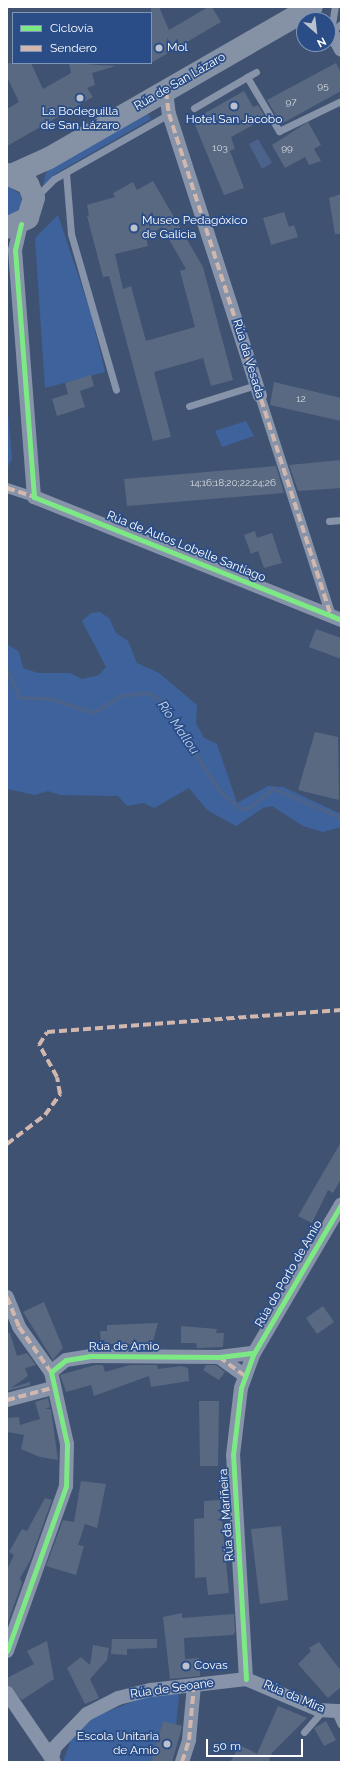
<!DOCTYPE html>
<meta charset="utf-8">
<style>
body{margin:0}
#map{position:relative;width:348px;height:1769px;overflow:hidden;background:#3f5272;font-family:Raleway,sans-serif}
div>[style]{position:absolute}
[style*='--x']{left:calc(var(--x)*1px);top:calc(var(--y)*1px);width:calc(var(--w)*1px);rotate:calc(var(--a)*1deg)}
.green>*{inset:0;background:#3e639c}
.water>*{inset:0;background:#4b628b}
.stream>*{height:4px;margin:-2px;padding:0 2px;transform-origin:2px;border-radius:2px;background:#4b628b}
.building>*{inset:0;background:#5a6982}
.service>*{height:7px;margin:-3.5px;padding:0 3.5px;transform-origin:3.5px;border-radius:3.5px;background:#8693a8}
.pedestrian>*{height:10px;margin:-5px;padding:0 5px;transform-origin:5px;border-radius:5px;background:#8693a8}
.minor>*{height:14px;margin:-7px;padding:0 7px;transform-origin:7px;border-radius:7px;background:#8693a8}
.primary>*{height:22px;margin:-11px;padding:0 11px;transform-origin:11px;border-radius:11px;background:#8591a5}
.quiet>*{height:4px;margin-top:-2px;transform-origin:0;background:repeating-linear-gradient(90deg,#d1b7ad 0 8px,transparent 0 12px)}
.cycleway>*{height:5px;margin:-2.5px;padding:0 2.5px;transform-origin:2.5px;border-radius:2.5px;background:#7ce984}
.dots>*{width:11px;height:11px;translate:-50% -50%;box-sizing:border-box;border:2px solid #2a4d87;border-radius:50%}
span{translate:-50% -50%;white-space:nowrap;text-align:center;line-height:1.15;-webkit-text-stroke:3.5px #2a4d87;paint-order:stroke}
.number-label{font-size:10px;color:#d6dae0}
.number-label span{-webkit-text-stroke-width:0}
.poi-label{font-size:12px;color:#fff}
.left{translate:0 -50%;text-align:left}
.right{translate:-100% -50%;text-align:right}
.street-label{font-size:12px;color:#fff}
.water-label{font-size:13px;color:#c2d4ef;font-style:italic}
.frame{position:absolute;inset:0;border:8px solid #fff;pointer-events:none}
.legend{position:absolute;left:12px;top:12px;width:140px;height:52px;box-sizing:border-box;background:#2a4d87;border:1px solid #7f94b7;margin:0;padding:5px 7px;list-style:none;font-size:12px;color:#fff}
.legend li{display:flex;align-items:center;gap:8px;height:20px}
.legend b{width:20px;border:1px solid #7f94b7}
.north{position:absolute;left:296px;top:12px;width:40px;height:40px;box-sizing:border-box;background:#2a4d87;border:1px solid #7f94b7;border-radius:50%;rotate:152deg;font-size:11px;font-weight:700;line-height:16px;text-align:center;color:#fff}
.north::after{content:'';display:block;margin:auto;width:14px;height:18px;background:#bcc2ce;clip-path:polygon(50% 0,100% 100%,50% 72%,0 100%)}
.scale{position:absolute;left:206px;top:1739px;width:97px;height:18px;box-sizing:border-box;border:2px solid #fff;border-top:0;padding-left:5px;font-size:12px;line-height:14px;white-space:nowrap;color:#fff;-webkit-text-stroke:3px #2a4d87;paint-order:stroke}
</style>
<div id="map">
<div class="green">
<i style="clip-path:polygon(146px 111px,151px 119px,55px 174px,43px 188px,45px 175px,52px 164px)"></i>
<i style="clip-path:polygon(7px 185px,22px 196px,21px 208px,12px 215px,7px 215px)"></i>
<i style="clip-path:polygon(58px 215px,91px 314px,105px 372px,45px 388px,35px 238px)"></i>
<i style="clip-path:polygon(7px 402px,12px 459px,7px 468px)"></i>
<i style="clip-path:polygon(246px 421px,254px 436px,222px 447px,215px 431px)"></i>
<i style="clip-path:polygon(100px 612px,109px 618px,116px 633px,128px 641px,137px 663px,159px 673px,197px 705px,196px 723px,204px 738px,217px 744px,237px 803px,268px 786px,283px 787px,341px 814px,341px 827px,323px 832px,303px 826px,272px 806px,263px 808px,236px 826px,207px 810px,189px 788px,154px 808px,144px 803px,127px 806px,118px 796px,60px 795px,48px 791px,35px 795px,7px 789px,7px 644px,19px 652px,23px 668px,38px 673px,70px 673px,82px 679px,99px 675px,106px 667px,82px 621px,91px 613px)"></i>
<i style="clip-path:polygon(175px 1693px,179px 1695px,176px 1725px,163px 1721px,151px 1762px,63px 1762px,71px 1740px,94px 1717px,139px 1699px)"></i>
</div>
<div class="water">
<i style="clip-path:polygon(258px 139px,272px 163px,262px 169px,249px 144px)"></i>
</div>
<div class="stream">
<i style="--x:7;--y:669;--w:32;--a:66"></i>
<i style="--x:20;--y:698;--w:30;--a:2"></i>
<i style="--x:50;--y:699;--w:46;--a:17.7"></i>
<i style="--x:94;--y:713;--w:32;--a:-32"></i>
<i style="--x:121;--y:696;--w:28;--a:-6"></i>
<i style="--x:149;--y:693;--w:14;--a:34"></i>
<i style="--x:161;--y:701;--w:106;--a:56.9"></i>
<i style="--x:219;--y:790;--w:28;--a:42"></i>
<i style="--x:240;--y:809;--w:8;--a:0"></i>
<i style="--x:248;--y:809;--w:33;--a:-38"></i>
<i style="--x:274;--y:789;--w:73;--a:23.4"></i>
</div>
<div class="building">
<i style="clip-path:polygon(151px 7px,159px 7px,169px 30px,208px 7px,212px 7px,221px 22px,151px 63px)"></i>
<i style="clip-path:polygon(7px 63px,31px 63px,43px 89px,71px 73px,69px 63px,116px 66px,92px 73px,95px 85px,87px 88px,93px 97px,7px 146px,7px 109px,19px 102px,7px 77px)"></i>
<i style="clip-path:polygon(336px 63px,341px 73px,341px 91px,281px 124px,267px 100px)"></i>
<i style="clip-path:polygon(244px 91px,253px 107px,258px 105px,266px 118px,231px 137px,235px 149px,230px 151px,244px 188px,224px 195px,193px 120px)"></i>
<i style="clip-path:polygon(308px 122px,321px 145px,314px 149px,321px 161px,309px 165px,305px 157px,285px 168px,272px 145px)"></i>
<i style="clip-path:polygon(evenodd,153px 181px,203px 267px,233px 380px,211px 386px,203px 358px,154px 372px,171px 437px,153px 441px,109px 276px,103px 277px,87px 216px,89px 215px,87px 205px,115px 197px,113px 193px,133px 182px,137px 190px,153px 181px,162px 227px,186px 269px,180px 271px,195px 327px,146px 341px,131px 286px,123px 289px,115px 254px,148px 246px,146px 237px,162px 227px)"></i>
<i style="clip-path:polygon(341px 194px,341px 234px,335px 234px,329px 198px)"></i>
<i style="clip-path:polygon(284px 212px,289px 227px,294px 225px,298px 237px,271px 245px,263px 218px)"></i>
<i style="clip-path:polygon(91px 375px,94px 386px,80px 391px,85px 407px,57px 416px,52px 399px,68px 394px,65px 383px)"></i>
<i style="clip-path:polygon(274px 382px,341px 398px,341px 421px,270px 405px)"></i>
<i style="clip-path:polygon(341px 460px,341px 488px,298px 491px,289px 465px)"></i>
<i style="clip-path:polygon(276px 466px,284px 493px,127px 506px,124px 479px)"></i>
<i style="clip-path:polygon(255px 531px,257px 538px,272px 533px,282px 563px,264px 568px,258px 551px,251px 554px,244px 535px)"></i>
<i style="clip-path:polygon(316px 629px,341px 638px,341px 659px,309px 647px)"></i>
<i style="clip-path:polygon(315px 732px,338px 737px,339px 800px,298px 790px)"></i>
<i style="clip-path:polygon(341px 1142px,341px 1179px,333px 1193px,328px 1190px,312px 1223px,298px 1216px)"></i>
<i style="clip-path:polygon(44px 1302px,63px 1348px,53px 1360px,23px 1312px)"></i>
<i style="clip-path:polygon(323px 1306px,334px 1322px,317px 1334px,306px 1318px)"></i>
<i style="clip-path:polygon(158px 1323px,152px 1344px,101px 1344px,100px 1331px,107px 1331px,107px 1325px)"></i>
<i style="clip-path:polygon(181px 1326px,217px 1329px,216px 1333px,224px 1333px,223px 1347px,197px 1348px,196px 1343px,181px 1343px)"></i>
<i style="clip-path:polygon(7px 1333px,10px 1333px,17px 1356px,27px 1353px,36px 1365px,25px 1368px,28px 1376px,11px 1388px,30px 1382px,30px 1385px,7px 1391px)"></i>
<i style="clip-path:polygon(95px 1365px,103px 1365px,105px 1372px,130px 1365px,157px 1365px,158px 1369px,181px 1366px,188px 1368px,189px 1381px,151px 1387px,149px 1376px,94px 1396px,91px 1385px,66px 1392px,60px 1375px)"></i>
<i style="clip-path:polygon(206px 1365px,216px 1365px,225px 1372px,219px 1380px,203px 1370px)"></i>
<i style="clip-path:polygon(48px 1398px,50px 1407px,45px 1409px,51px 1409px,58px 1460px,40px 1457px,21px 1449px,24px 1435px,7px 1432px,7px 1418px,19px 1417px,20px 1425px,40px 1419px,35px 1402px)"></i>
<i style="clip-path:polygon(199px 1401px,219px 1401px,218px 1466px,200px 1466px)"></i>
<i style="clip-path:polygon(81px 1481px,106px 1484px,97px 1528px,85px 1524px,78px 1545px,84px 1546px,76px 1575px,46px 1566px,63px 1520px,74px 1522px)"></i>
<i style="clip-path:polygon(45px 1498px,52px 1500px,30px 1561px,20px 1578px,22px 1583px,7px 1625px,7px 1570px,14px 1555px,9px 1552px,22px 1529px,27px 1531px)"></i>
<i style="clip-path:polygon(220px 1500px,229px 1593px,208px 1595px,206px 1577px,195px 1578px,194px 1519px,204px 1518px,204px 1501px)"></i>
<i style="clip-path:polygon(281px 1526px,288px 1600px,260px 1604px,251px 1529px)"></i>
<i style="clip-path:polygon(182px 1613px,182px 1618px,234px 1614px,235px 1632px,233px 1635px,184px 1638px,185px 1659px,199px 1658px,200px 1676px,170px 1679px,163px 1617px)"></i>
<i style="clip-path:polygon(112px 1639px,157px 1639px,157px 1648px,127px 1649px,127px 1655px,111px 1654px)"></i>
<i style="clip-path:polygon(47px 1641px,54px 1679px,22px 1700px,7px 1685px,7px 1678px,34px 1664px,27px 1651px)"></i>
<i style="clip-path:polygon(319px 1642px,341px 1671px,341px 1687px,328px 1698px,298px 1664px,311px 1651px,309px 1648px)"></i>
<i style="clip-path:polygon(93px 1645px,109px 1648px,107px 1660px,90px 1679px,99px 1698px,85px 1704px,67px 1668px,81px 1657px,90px 1665px)"></i>
<i style="clip-path:polygon(278px 1706px,307px 1718px,272px 1753px,269px 1760px,272px 1762px,230px 1762px,240px 1745px,263px 1757px,257px 1754px)"></i>
<i style="clip-path:polygon(163px 1721px,182px 1726px,181px 1731px,172px 1762px,151px 1762px)"></i>
<i style="clip-path:polygon(326px 1721px,336px 1740px,324px 1746px,314px 1728px)"></i>
</div>
<div class="service">
<i style="--x:306;--y:17;--w:12;--a:14"></i>
<i style="--x:331;--y:31;--w:24;--a:-81"></i>
<i style="--x:331;--y:31;--w:12;--a:-35"></i>
<i style="--x:256;--y:72;--w:10;--a:151"></i>
<i style="--x:247;--y:77;--w:63;--a:59.3"></i>
<i style="--x:279;--y:131;--w:69;--a:-25.8"></i>
<i style="--x:194;--y:108;--w:61;--a:-30.3"></i>
<i style="--x:66;--y:173;--w:61;--a:85.3"></i>
<i style="--x:71;--y:234;--w:162;--a:73.9"></i>
<i style="--x:36;--y:197;--w:25;--a:-45"></i>
<i style="--x:54;--y:179;--w:132;--a:-29.5"></i>
<i style="--x:189;--y:406;--w:70;--a:-17.4"></i>
<i style="--x:329;--y:521;--w:12;--a:-5"></i>
<i style="--x:335;--y:1712;--w:14;--a:65"></i>
<i style="--x:304;--y:1732;--w:29;--a:-49"></i>
</div>
<div class="pedestrian">
<i style="--x:260;--y:396;--w:231;--a:72.1"></i>
<i style="--x:7;--y:488;--w:28;--a:18"></i>
</div>
<div class="minor">
<i style="--x:331;--y:31;--w:21;--a:62"></i>
<i style="--x:166;--y:91;--w:23;--a:83"></i>
<i style="--x:169;--y:114;--w:296;--a:72.1"></i>
<i style="--x:21;--y:224;--w:27;--a:103"></i>
<i style="--x:15;--y:250;--w:248;--a:85.6"></i>
<i style="--x:34;--y:497;--w:331;--a:21.8"></i>
<i style="--x:7;--y:1297;--w:32;--a:68"></i>
<i style="--x:19;--y:1327;--w:55;--a:54.6"></i>
<i style="--x:219;--y:1357;--w:32;--a:36"></i>
<i style="--x:7;--y:1400;--w:47;--a:-14.9"></i>
<i style="--x:7;--y:1651;--w:175;--a:-70.3"></i>
<i style="--x:66;--y:1486;--w:42;--a:-88.6"></i>
<i style="--x:67;--y:1444;--w:74;--a:-102.5"></i>
<i style="--x:51;--y:1372;--w:19;--a:-39"></i>
<i style="--x:66;--y:1360;--w:24;--a:-9"></i>
<i style="--x:90;--y:1356;--w:129;--a:0.4"></i>
<i style="--x:219;--y:1357;--w:35;--a:-7"></i>
<i style="--x:246;--y:1679;--w:224;--a:-93.3"></i>
<i style="--x:233;--y:1455;--w:67;--a:-83.2"></i>
<i style="--x:241;--y:1388;--w:37;--a:-70"></i>
<i style="--x:254;--y:1353;--w:172;--a:-59.6"></i>
<i style="--x:7;--y:1693;--w:83;--a:55.7"></i>
<i style="--x:52;--y:1758;--w:11;--a:-75"></i>
<i style="--x:55;--y:1747;--w:46;--a:-45.9"></i>
<i style="--x:87;--y:1714;--w:35;--a:-27"></i>
<i style="--x:118;--y:1698;--w:34;--a:-14"></i>
<i style="--x:151;--y:1690;--w:96;--a:-6.6"></i>
<i style="--x:246;--y:1679;--w:79;--a:23"></i>
<i style="--x:319;--y:1710;--w:22;--a:3"></i>
<i style="--x:182;--y:1762;--w:23;--a:-72"></i>
<i style="--x:189;--y:1740;--w:55;--a:-84.8"></i>
</div>
<div class="primary">
<i style="--x:7;--y:174;--w:23;--a:25"></i>
<i style="--x:28;--y:184;--w:15;--a:67"></i>
<i style="--x:34;--y:198;--w:21;--a:107"></i>
<i style="--x:28;--y:218;--w:23;--a:155"></i>
<i style="--x:11;--y:175;--w:42;--a:-24.1"></i>
<i style="--x:49;--y:158;--w:303;--a:-29.9"></i>
</div>
<div class="quiet">
<i style="--x:166;--y:91;--w:23;--a:83"></i>
<i style="--x:169;--y:114;--w:527;--a:72.11"></i>
<i style="--x:7;--y:488;--w:28;--a:18"></i>
<i style="--x:7;--y:1144;--w:48;--a:-37.3"></i>
<i style="--x:45;--y:1115;--w:26;--a:-54"></i>
<i style="--x:60;--y:1094;--w:17;--a:-100"></i>
<i style="--x:57;--y:1077;--w:37;--a:-119"></i>
<i style="--x:39;--y:1045;--w:15;--a:-58"></i>
<i style="--x:47;--y:1032;--w:295;--a:-4.3"></i>
<i style="--x:7;--y:1297;--w:32;--a:68"></i>
<i style="--x:19;--y:1327;--w:55;--a:54.6"></i>
<i style="--x:219;--y:1357;--w:32;--a:36"></i>
<i style="--x:7;--y:1400;--w:47;--a:-14.9"></i>
<i style="--x:182;--y:1762;--w:23;--a:-72"></i>
<i style="--x:189;--y:1740;--w:55;--a:-84.8"></i>
</div>
<div class="cycleway">
<i style="--x:21;--y:224;--w:27;--a:103"></i>
<i style="--x:15;--y:250;--w:248;--a:85.6"></i>
<i style="--x:34;--y:497;--w:331;--a:21.8"></i>
<i style="--x:7;--y:1651;--w:175;--a:-70.3"></i>
<i style="--x:66;--y:1486;--w:42;--a:-88.6"></i>
<i style="--x:67;--y:1444;--w:74;--a:-102.5"></i>
<i style="--x:51;--y:1372;--w:19;--a:-39"></i>
<i style="--x:66;--y:1360;--w:24;--a:-9"></i>
<i style="--x:90;--y:1356;--w:129;--a:0.4"></i>
<i style="--x:219;--y:1357;--w:35;--a:-7"></i>
<i style="--x:246;--y:1679;--w:224;--a:-93.3"></i>
<i style="--x:233;--y:1455;--w:67;--a:-83.2"></i>
<i style="--x:241;--y:1388;--w:37;--a:-70"></i>
<i style="--x:254;--y:1353;--w:172;--a:-59.6"></i>
</div>
<div class="dots">
<i style="left:159px;top:48px;background:#bcc2ce"></i>
<i style="left:80px;top:98px;background:#bcc2ce"></i>
<i style="left:234px;top:106px;background:#bcc2ce"></i>
<i style="left:134px;top:228px;background:#bcc2ce"></i>
<i style="left:186px;top:1666px;background:#bcc2ce"></i>
<i style="left:167px;top:1744px;background:#bcc2ce"></i>
</div>
<div class="number-label">
<span style="left:323px;top:86px">95</span>
<span style="left:291px;top:102px">97</span>
<span style="left:220px;top:148px">103</span>
<span style="left:287px;top:148px">99</span>
<span style="left:301px;top:399px">12</span>
<span style="left:233px;top:483px">14;16;18;20;22;24;26</span>
</div>
<div class="poi-label">
<span class="left" style="left:167px;top:48px">Mol</span>
<span style="left:80px;top:119px">La Bodeguilla<br>de San Lázaro</span>
<span style="left:234px;top:120px">Hotel San Jacobo</span>
<span class="left" style="left:142px;top:228px">Museo Pedagóxico<br>de Galicia</span>
<span class="left" style="left:194px;top:1666px">Covas</span>
<span class="right" style="left:159px;top:1744px">Escola Unitaria<br>de Amio</span>
</div>
<div class="street-label">
<span style="left:180px;top:82px;rotate:-30deg">Rúa de San Lázaro</span>
<span style="left:248px;top:359px;rotate:73deg">Rúa da Vesada</span>
<span style="left:186px;top:547px;rotate:22deg">Rúa de Autos Lobelle Santiago</span>
<span style="left:289px;top:1274px;rotate:-60deg">Rúa do Porto de Amio</span>
<span style="left:124px;top:1347px">Rúa de Amio</span>
<span style="left:227px;top:1515px;rotate:-94deg">Rúa da Mariñeira</span>
<span style="left:172px;top:1689px;rotate:-8deg">Rúa de Seoane</span>
<span style="left:294px;top:1697px;rotate:23deg">Rúa da Mira</span>
</div>
<div class="water-label">
<span style="left:178px;top:728px;rotate:55deg">Río Mallou</span>
</div>
<div class="frame"></div>
<ul class="legend">
<li><b style="height:5px;background:#7ce984"></b>Ciclovía</li>
<li><b style="height:5px;background:#d1b7ad"></b>Sendero</li>
</ul>
<div class="north">N</div>
<div class="scale">50 m</div>
</div>
